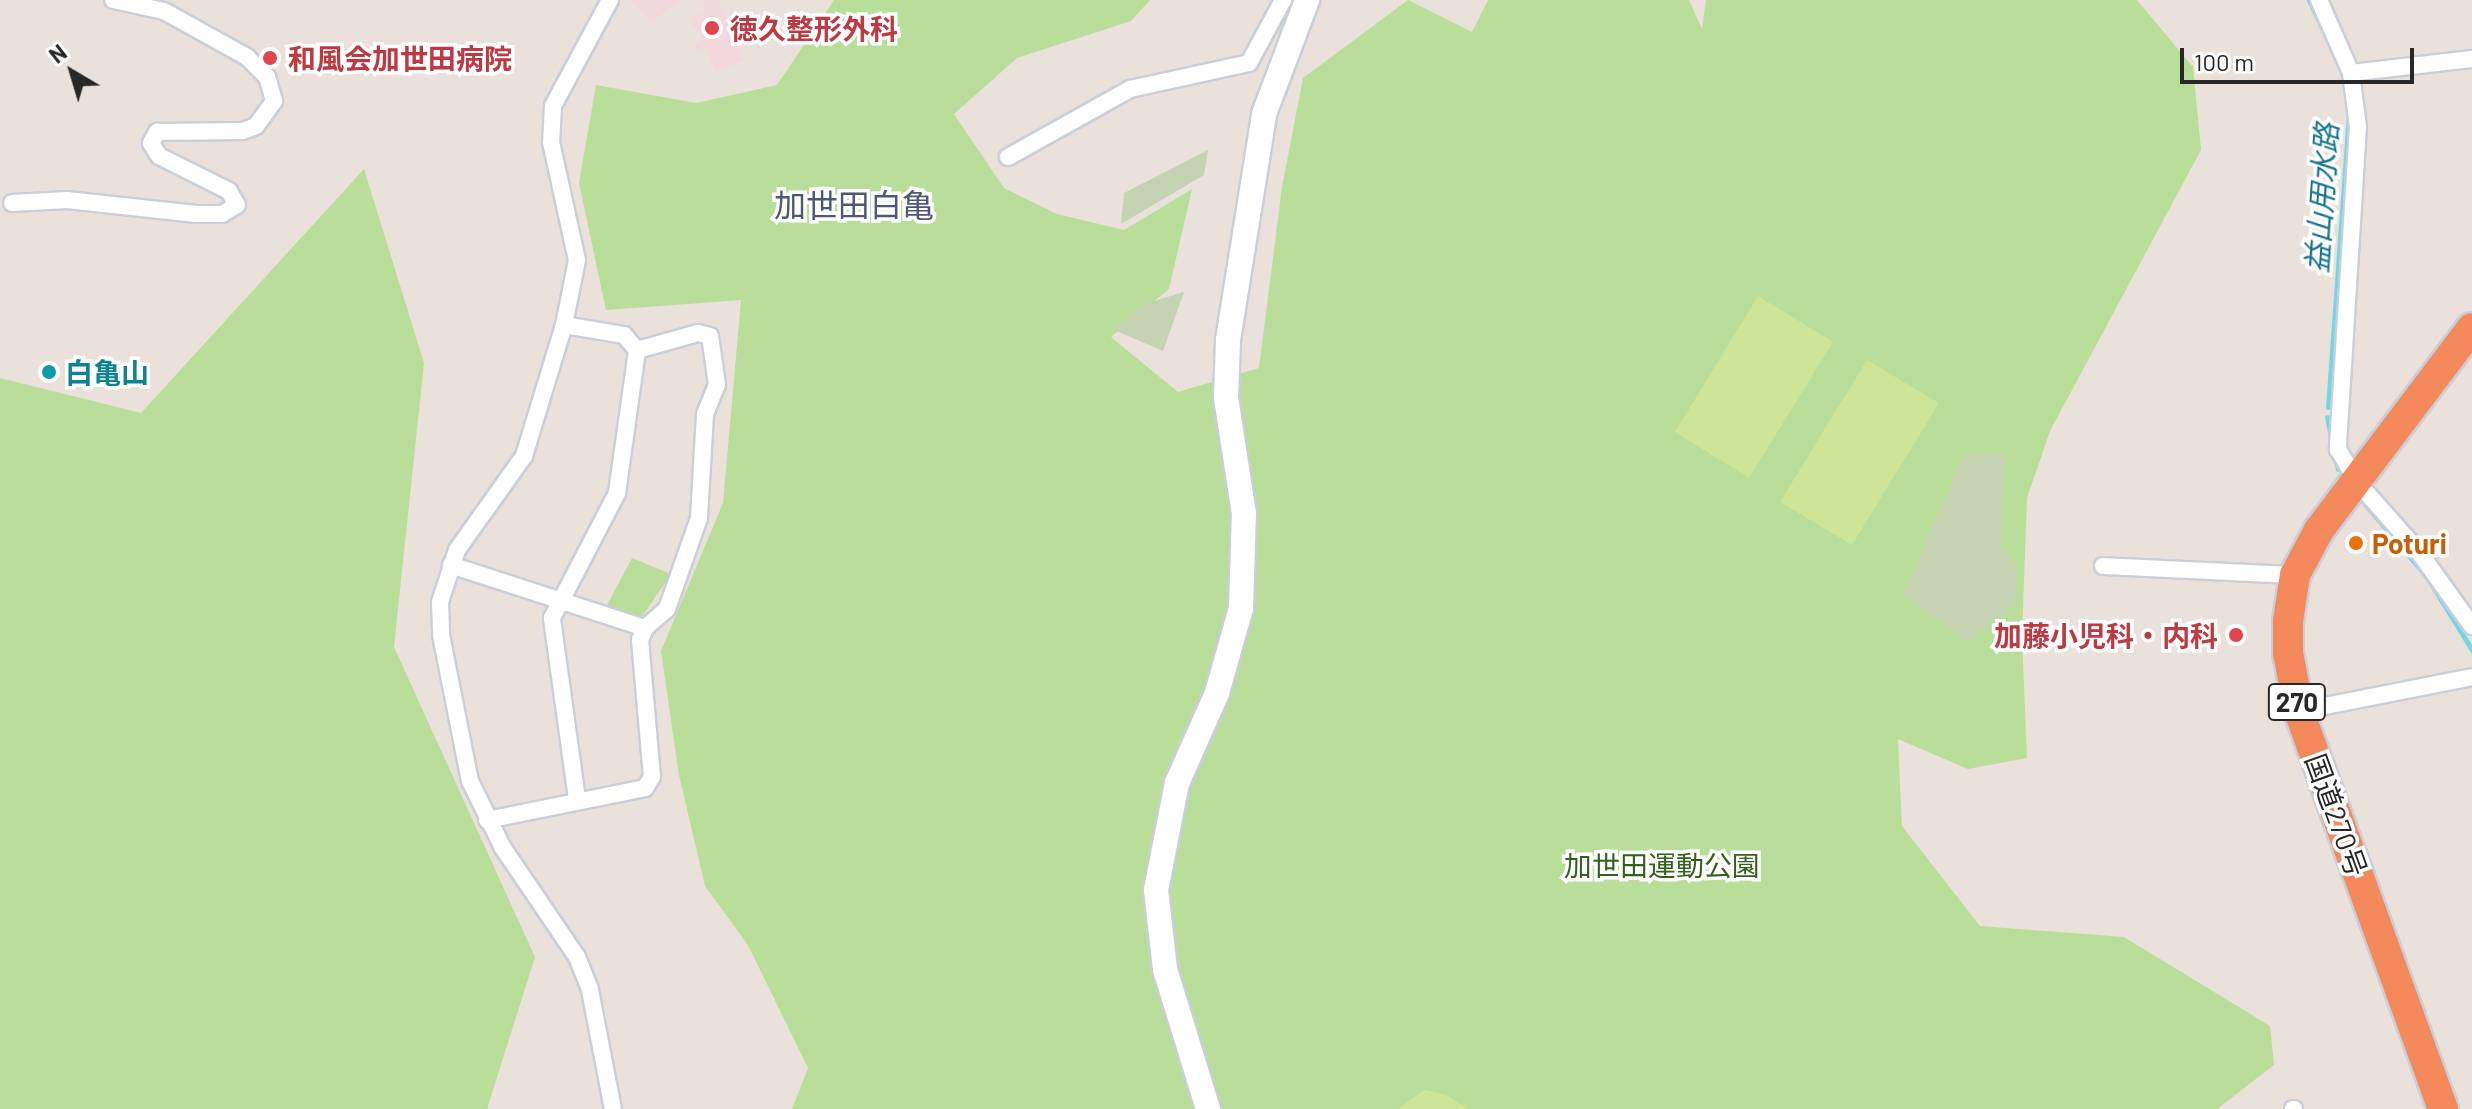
<!DOCTYPE html>
<meta charset="utf-8">
<style>
body{margin:0}
#map{position:relative;width:2472px;height:1109px;overflow:hidden;background:#eae1da;font-family:Barlow,"Noto Sans JP",sans-serif}
div>[style]{position:absolute}
[style*='--x']{left:calc(var(--x)*1px);top:calc(var(--y)*1px);width:calc(var(--w)*1px);rotate:calc(var(--a)*1deg)}
.medical>*{inset:0;background:#f0d8dc}
.green>*{inset:0;background:#b9de9a}
.cemetery>*{inset:0;background:#c6d3b3}
.pitch>*{inset:0;background:#cde596}
.stream>*{height:5px;margin:-2.5px;padding:0 2.5px;transform-origin:2.5px;border-radius:2.5px;background:#73d7e7}
.roads{filter:drop-shadow(2px 0 #c9ced9) drop-shadow(-2px 0 #c9ced9) drop-shadow(0 2px #c9ced9) drop-shadow(0 -2px #c9ced9)}
.street>*{height:16px;margin:-8px;padding:0 8px;transform-origin:8px;border-radius:8px;background:#fff}
.secondary>*{height:24px;margin:-12px;padding:0 12px;transform-origin:12px;border-radius:12px;background:#fff}
.highway>*{height:30px;margin:-15px;padding:0 15px;transform-origin:15px;border-radius:15px;background:#f48a5b}
.dots>*{width:22px;height:22px;translate:-50% -50%;box-sizing:border-box;border:4px solid #fff;border-radius:50%}
span{translate:-50% -50%;white-space:nowrap;text-align:center;line-height:1.15;-webkit-text-stroke:7px #fff;paint-order:stroke}
.shield-label span{padding:2px 6px;background:#fff;border:2px solid;border-radius:6px;-webkit-text-stroke-width:0}
.shield-label{font-size:26px;color:#282828;font-weight:700}
.health-label{font-size:28px;color:#be3a42;font-weight:700}
.left{translate:0 -50%;text-align:left}
.right{translate:-100% -50%;text-align:right}
.culture-label{font-size:28px;color:#0d838f;font-weight:700}
.food-label{font-size:28px;color:#c56008;font-weight:700}
.street-label{font-size:28px;color:#282828}
.park-label{font-size:28px;color:#34601d}
.water-label{font-size:30px;color:#15758f;font-style:italic}
.quarter-label{font-size:32px;color:#4c5876}
.north{position:absolute;left:32px;top:32px;width:80px;height:80px;-webkit-text-stroke:6px #fff;paint-order:stroke;rotate:322deg;font-size:22px;font-weight:700;line-height:32px;text-align:center;color:#282828}
.north::after{content:'';display:block;margin:auto;width:28px;height:36px;background:#282828;clip-path:polygon(50% 0,100% 100%,50% 72%,0 100%)}
.scale{position:absolute;left:2180px;top:48px;width:234px;height:36px;box-sizing:border-box;border:4px solid #282828;border-top:0;padding-left:10px;font-size:24px;line-height:28px;white-space:nowrap;color:#282828;-webkit-text-stroke:6px #fff;paint-order:stroke}
</style>
<div id="map">
<div class="medical">
<i style="clip-path:polygon(630px 0,680px 0,652px 22px)"></i>
<i style="clip-path:polygon(702px 0,718px 0,744px 60px,716px 72px,706px 48px,696px 52px,694px 45px,703px 40px,689px 19px,706px 11px)"></i>
</div>
<div class="green">
<i style="clip-path:polygon(834px 0,1150px 0,1131px 21px,1017px 58px,954px 114px,1004px 188px,1057px 214px,1124px 230px,1192px 189px,1169px 289px,1111px 337px,1178px 392px,1259px 368px,1282px 187px,1303px 78px,1408px 0,1472px 32px,1488px 0,1689px 0,1702px 29px,1706px 0,2137px 0,2193px 67px,2201px 150px,2050px 431px,2027px 498px,2022px 637px,2027px 758px,1968px 769px,1898px 739px,1902px 826px,1980px 926px,2124px 937px,2270px 1026px,2274px 1065px,2217px 1109px,792px 1109px,808px 1068px,748px 945px,705px 886px,679px 775px,661px 651px,723px 503px,741px 300px,606px 310px,579px 183px,596px 85px,696px 103px,777px 85px)"></i>
<i style="clip-path:polygon(364px 169px,424px 363px,394px 647px,535px 957px,487px 1109px,0 1109px,0 378px,141px 413px)"></i>
<i style="clip-path:polygon(632px 558px,671px 574px,641px 618px,606px 607px)"></i>
</div>
<div class="cemetery">
<i style="clip-path:polygon(1208px 150px,1204px 175px,1121px 224px,1124px 193px)"></i>
<i style="clip-path:polygon(1184px 292px,1163px 351px,1112px 329px,1144px 304px)"></i>
<i style="clip-path:polygon(2004px 453px,2001px 546px,2017px 567px,2015px 604px,1968px 641px,1903px 595px,1964px 455px)"></i>
</div>
<div class="pitch">
<i style="clip-path:polygon(1758px 296px,1833px 342px,1749px 478px,1675px 432px)"></i>
<i style="clip-path:polygon(1867px 360px,1939px 403px,1852px 545px,1780px 502px)"></i>
<i style="clip-path:polygon(1424px 1090px,1444px 1094px,1468px 1109px,1398px 1109px)"></i>
</div>
<div class="stream">
<i style="--x:2309;--y:0;--w:64;--a:65"></i>
<i style="--x:2328;--y:407;--w:291;--a:-85.9"></i>
<i style="--x:2327;--y:417;--w:53;--a:78.1"></i>
<i style="--x:2365;--y:504;--w:96;--a:49.7"></i>
<i style="--x:2427;--y:577;--w:86;--a:58.3"></i>
</div>
<div class="roads">
<div class="street">
<i style="--x:610;--y:0;--w:120;--a:118.3"></i>
<i style="--x:553;--y:106;--w:36;--a:93"></i>
<i style="--x:551;--y:142;--w:121;--a:77.6"></i>
<i style="--x:577;--y:260;--w:66;--a:101.3"></i>
<i style="--x:564;--y:325;--w:137;--a:107"></i>
<i style="--x:524;--y:456;--w:115;--a:125.5"></i>
<i style="--x:457;--y:550;--w:55;--a:108.1"></i>
<i style="--x:440;--y:602;--w:33;--a:88"></i>
<i style="--x:441;--y:635;--w:149;--a:78.8"></i>
<i style="--x:470;--y:781;--w:75;--a:63.8"></i>
<i style="--x:503;--y:848;--w:132;--a:55.8"></i>
<i style="--x:577;--y:957;--w:35;--a:68"></i>
<i style="--x:590;--y:990;--w:121;--a:79.1"></i>
<i style="--x:2319;--y:0;--w:80;--a:66.3"></i>
<i style="--x:2351;--y:73;--w:54;--a:82.6"></i>
<i style="--x:2358;--y:127;--w:323;--a:93.6"></i>
<i style="--x:2338;--y:449;--w:39;--a:60"></i>
<i style="--x:2358;--y:483;--w:92;--a:48.5"></i>
<i style="--x:2419;--y:552;--w:91;--a:54.4"></i>
<i style="--x:2351;--y:73;--w:122;--a:-6.6"></i>
<i style="--x:1008;--y:157;--w:140;--a:-29.1"></i>
<i style="--x:1130;--y:89;--w:122;--a:-12.3"></i>
<i style="--x:1249;--y:63;--w:72;--a:-61.6"></i>
<i style="--x:12;--y:203;--w:55;--a:-3.1"></i>
<i style="--x:67;--y:200;--w:130;--a:6.2"></i>
<i style="--x:196;--y:214;--w:26;--a:0"></i>
<i style="--x:222;--y:214;--w:17;--a:-31"></i>
<i style="--x:237;--y:205;--w:16;--a:-120"></i>
<i style="--x:229;--y:191;--w:78;--a:-153.4"></i>
<i style="--x:159;--y:156;--w:15;--a:-122"></i>
<i style="--x:151;--y:143;--w:13;--a:-61"></i>
<i style="--x:157;--y:132;--w:86;--a:-0.7"></i>
<i style="--x:243;--y:131;--w:14;--a:-21"></i>
<i style="--x:256;--y:126;--w:31;--a:-54"></i>
<i style="--x:274;--y:101;--w:25;--a:-106"></i>
<i style="--x:267;--y:77;--w:28;--a:-135"></i>
<i style="--x:247;--y:57;--w:95;--a:-151"></i>
<i style="--x:164;--y:11;--w:52;--a:-167.8"></i>
<i style="--x:451;--y:565;--w:204;--a:18"></i>
<i style="--x:2103;--y:566;--w:192;--a:2.7"></i>
<i style="--x:2299;--y:711;--w:176;--a:-11.1"></i>
<i style="--x:577;--y:799;--w:183;--a:-97.9"></i>
<i style="--x:552;--y:618;--w:141;--a:-62.5"></i>
<i style="--x:617;--y:493;--w:144;--a:-82"></i>
<i style="--x:487;--y:820;--w:161;--a:-11.4"></i>
<i style="--x:645;--y:788;--w:13;--a:-58"></i>
<i style="--x:652;--y:777;--w:138;--a:-95"></i>
<i style="--x:640;--y:640;--w:13;--a:-67"></i>
<i style="--x:645;--y:628;--w:29;--a:-41"></i>
<i style="--x:667;--y:609;--w:96;--a:-70.6"></i>
<i style="--x:699;--y:518;--w:104;--a:-86.7"></i>
<i style="--x:705;--y:414;--w:31;--a:-68"></i>
<i style="--x:717;--y:385;--w:49;--a:-98.1"></i>
<i style="--x:710;--y:336;--w:12;--a:-166"></i>
<i style="--x:698;--y:333;--w:63;--a:164.4"></i>
<i style="--x:637;--y:350;--w:20;--a:-131"></i>
<i style="--x:624;--y:335;--w:61;--a:-170.5"></i>
<i style="--x:2293;--y:1109;--w:1;--a:0"></i>
</div>
<div class="secondary">
<i style="--x:1208;--y:1109;--w:146;--a:-107.1"></i>
<i style="--x:1165;--y:969;--w:80;--a:-96.5"></i>
<i style="--x:1156;--y:890;--w:109;--a:-78.9"></i>
<i style="--x:1177;--y:783;--w:98;--a:-66"></i>
<i style="--x:1217;--y:693;--w:88;--a:-74.2"></i>
<i style="--x:1241;--y:608;--w:94;--a:-88.2"></i>
<i style="--x:1244;--y:514;--w:117;--a:-98.8"></i>
<i style="--x:1226;--y:398;--w:58;--a:-88"></i>
<i style="--x:1228;--y:340;--w:229;--a:-80.9"></i>
<i style="--x:1264;--y:114;--w:122;--a:-69.3"></i>
</div>
<div class="highway">
<i style="--x:2443;--y:1109;--w:423;--a:-109.9"></i>
<i style="--x:2299;--y:711;--w:59;--a:-100.7"></i>
<i style="--x:2288;--y:653;--w:32;--a:-90"></i>
<i style="--x:2288;--y:621;--w:47;--a:-81.3"></i>
<i style="--x:2295;--y:575;--w:51;--a:-61.9"></i>
<i style="--x:2319;--y:530;--w:253;--a:-52.9"></i>
</div>
</div>
<div class="dots">
<i style="left:712px;top:28px;background:#e0444e"></i>
<i style="left:270px;top:58px;background:#e0444e"></i>
<i style="left:49px;top:372px;background:#0f9aa8"></i>
<i style="left:2356px;top:543px;background:#e8710a"></i>
<i style="left:2236px;top:635px;background:#e0444e"></i>
</div>
<div class="shield-label">
<span style="left:2297px;top:702px">270</span>
</div>
<div class="health-label">
<span class="left" style="left:730px;top:28px">徳久整形外科</span>
<span class="left" style="left:288px;top:58px">和風会加世田病院</span>
<span class="right" style="left:2218px;top:635px">加藤小児科・内科</span>
</div>
<div class="culture-label">
<span class="left" style="left:65px;top:372px">白亀山</span>
</div>
<div class="food-label">
<span class="left" style="left:2372px;top:543px">Poturi</span>
</div>
<div class="street-label">
<span style="left:2337px;top:815px;rotate:70deg">国道270号</span>
</div>
<div class="park-label">
<span style="left:1662px;top:865px">加世田運動公園</span>
</div>
<div class="water-label">
<span style="left:2321px;top:198px;rotate:-86deg">益山用水路</span>
</div>
<div class="quarter-label">
<span style="left:854px;top:204px">加世田白亀</span>
</div>
<div class="north">N</div>
<div class="scale">100 m</div>
</div>
